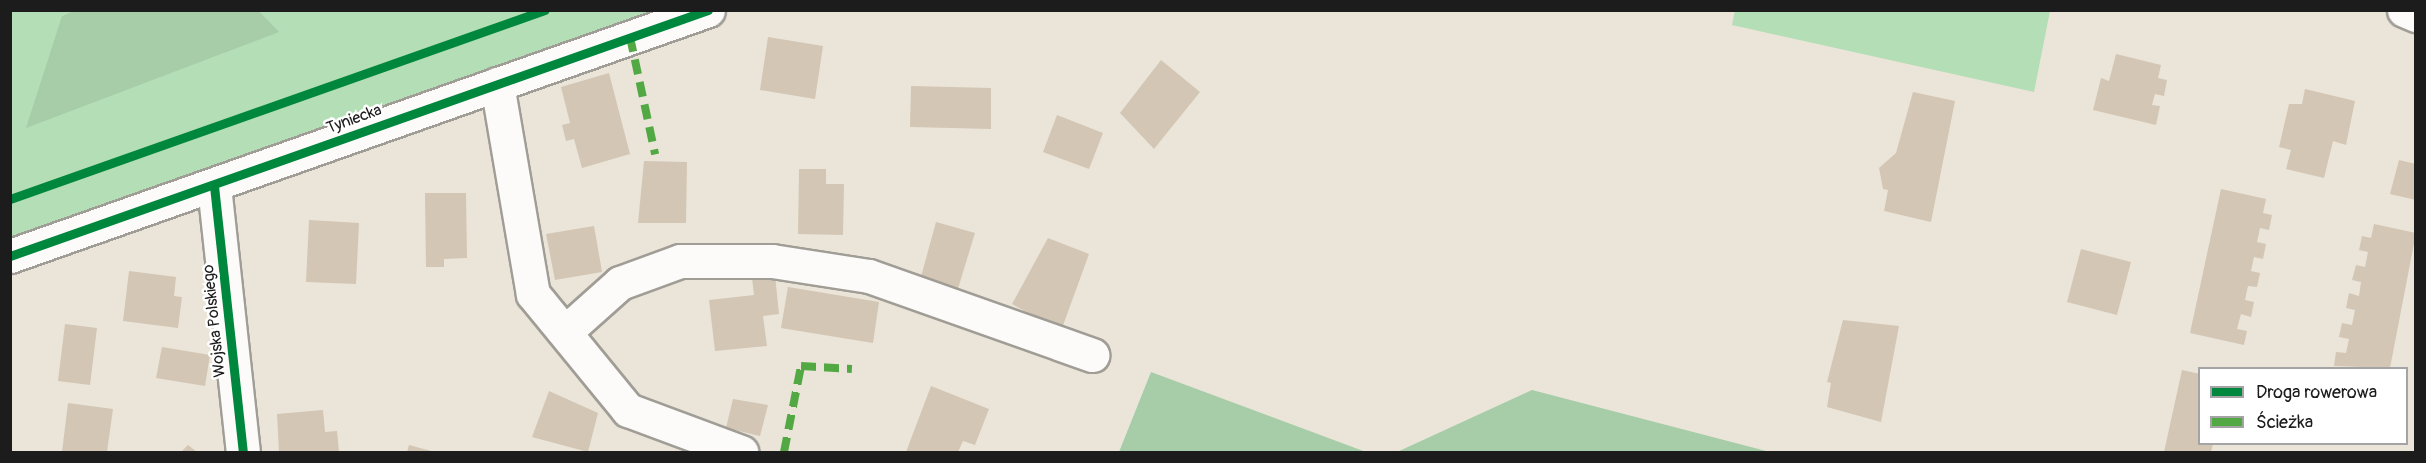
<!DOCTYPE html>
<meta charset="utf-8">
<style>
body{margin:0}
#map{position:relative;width:2426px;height:463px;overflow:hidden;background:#ebe5d9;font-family:Pangolin,sans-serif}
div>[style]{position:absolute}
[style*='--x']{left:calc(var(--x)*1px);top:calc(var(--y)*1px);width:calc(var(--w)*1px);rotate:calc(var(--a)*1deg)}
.green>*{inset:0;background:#b4deb5}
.forest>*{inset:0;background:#a6cca8}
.building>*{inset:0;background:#d3c6b4}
.path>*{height:4px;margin-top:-2px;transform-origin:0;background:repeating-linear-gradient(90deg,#c6c6c3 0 4.5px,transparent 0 9px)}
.roads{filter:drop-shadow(2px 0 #a09d96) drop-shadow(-2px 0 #a09d96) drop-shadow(0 2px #a09d96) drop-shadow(0 -2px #a09d96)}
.minor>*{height:33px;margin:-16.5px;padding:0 16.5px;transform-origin:16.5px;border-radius:16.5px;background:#fcfbf9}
.quiet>*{height:8px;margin-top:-4px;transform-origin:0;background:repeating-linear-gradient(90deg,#52a943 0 15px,transparent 0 23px)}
.cycleway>*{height:9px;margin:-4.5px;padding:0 4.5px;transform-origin:4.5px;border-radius:4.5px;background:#00873e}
span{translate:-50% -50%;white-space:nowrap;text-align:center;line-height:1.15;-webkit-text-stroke:5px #fff;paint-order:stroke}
.street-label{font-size:16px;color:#1c1c1c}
.frame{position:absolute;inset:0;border:12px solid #1c1c1c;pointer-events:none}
.legend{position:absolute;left:2198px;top:367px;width:210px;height:78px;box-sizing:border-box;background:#fff;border:2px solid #a4a4a4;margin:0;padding:8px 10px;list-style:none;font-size:18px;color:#1c1c1c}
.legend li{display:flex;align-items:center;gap:12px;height:30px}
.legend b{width:30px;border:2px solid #a4a4a4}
</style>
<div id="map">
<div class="green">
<i style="clip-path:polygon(1735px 10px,2050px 10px,2050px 11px,2034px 92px,1732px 25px)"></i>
<i style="clip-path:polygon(10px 11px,73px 11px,62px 16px,278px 32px,259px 11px,667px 11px,11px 239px)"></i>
</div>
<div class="forest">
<i style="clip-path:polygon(73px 11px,259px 11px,279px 32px,26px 128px,62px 16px)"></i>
<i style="clip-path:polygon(1151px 372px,1366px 452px,1119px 452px)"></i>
<i style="clip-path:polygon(1532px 390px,1770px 452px,1397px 452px)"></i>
</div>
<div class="building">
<i style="clip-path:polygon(768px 37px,823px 46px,815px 99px,760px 90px)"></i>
<i style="clip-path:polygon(2116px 54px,2161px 65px,2158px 78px,2167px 80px,2164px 96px,2155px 94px,2152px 105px,2160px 106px,2156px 125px,2093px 110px,2101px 78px,2109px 81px)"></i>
<i style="clip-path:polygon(1161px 60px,1200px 92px,1154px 149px,1120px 113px)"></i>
<i style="clip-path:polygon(609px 73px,630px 154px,582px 168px,574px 139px,566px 141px,562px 125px,570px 123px,561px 87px)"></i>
<i style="clip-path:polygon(911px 86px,991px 88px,991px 129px,910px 127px)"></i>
<i style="clip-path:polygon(2305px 89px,2355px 101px,2346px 145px,2333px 141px,2324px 178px,2286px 169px,2291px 150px,2279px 147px,2289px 104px,2302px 104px)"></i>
<i style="clip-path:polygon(1913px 92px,1955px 101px,1931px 222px,1884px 211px,1888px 190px,1883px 189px,1879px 168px,1896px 153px)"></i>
<i style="clip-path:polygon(1057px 115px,1103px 133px,1089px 169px,1043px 152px)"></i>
<i style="clip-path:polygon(2399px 160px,2416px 164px,2416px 200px,2390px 194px)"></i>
<i style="clip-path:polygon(644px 161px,687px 162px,686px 223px,638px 223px)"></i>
<i style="clip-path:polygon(799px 169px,826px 169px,826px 184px,844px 184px,843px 235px,798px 234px)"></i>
<i style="clip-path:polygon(2221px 189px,2266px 199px,2263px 213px,2272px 215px,2269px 230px,2260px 228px,2257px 242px,2266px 244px,2263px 259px,2254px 257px,2251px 271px,2260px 273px,2257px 287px,2248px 286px,2245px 300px,2254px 302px,2251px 317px,2241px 314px,2237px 329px,2247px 331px,2244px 345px,2190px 333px)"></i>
<i style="clip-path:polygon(425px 193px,466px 193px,467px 258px,444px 259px,444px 267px,426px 267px)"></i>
<i style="clip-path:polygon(309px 220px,359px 223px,356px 284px,306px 282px)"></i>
<i style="clip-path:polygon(936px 222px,975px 233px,956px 295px,919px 284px)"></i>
<i style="clip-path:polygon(2374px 224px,2416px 233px,2390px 368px,2334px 366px,2336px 352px,2346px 353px,2349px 339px,2339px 337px,2342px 323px,2352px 325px,2355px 310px,2346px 308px,2349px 293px,2359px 296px,2361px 282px,2352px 280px,2356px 265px,2365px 267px,2368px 252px,2359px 250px,2362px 236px,2371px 238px)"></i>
<i style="clip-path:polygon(594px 226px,602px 272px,555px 280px,546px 234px)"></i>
<i style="clip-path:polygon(1048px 238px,1089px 254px,1061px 331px,1012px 304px)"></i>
<i style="clip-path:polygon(2081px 249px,2131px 262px,2117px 315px,2067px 302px)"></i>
<i style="clip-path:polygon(129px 271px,176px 277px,174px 296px,182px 297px,178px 328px,123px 321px)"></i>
<i style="clip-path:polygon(775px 275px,779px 314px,763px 316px,767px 346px,715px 351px,709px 300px,754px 295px,752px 278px)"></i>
<i style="clip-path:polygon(788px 287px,879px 302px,873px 343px,781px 328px)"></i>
<i style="clip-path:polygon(1843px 320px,1899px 326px,1881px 422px,1827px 407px,1831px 383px,1827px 382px)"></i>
<i style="clip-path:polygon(65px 324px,97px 328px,90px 385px,58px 381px)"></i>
<i style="clip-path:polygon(162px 347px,210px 355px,205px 386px,156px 378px)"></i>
<i style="clip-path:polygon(2182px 370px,2200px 374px,2200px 444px,2213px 444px,2211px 452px,2164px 452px)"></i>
<i style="clip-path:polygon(931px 386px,989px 409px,975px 445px,963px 441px,958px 452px,906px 452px)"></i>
<i style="clip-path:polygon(549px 391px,598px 413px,588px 452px,532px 437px)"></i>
<i style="clip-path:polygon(733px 399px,768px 405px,760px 436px,726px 428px)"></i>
<i style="clip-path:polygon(68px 403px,113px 409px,107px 452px,62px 452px)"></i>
<i style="clip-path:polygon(323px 410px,325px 432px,337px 431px,339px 452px,279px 452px,277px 414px)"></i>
<i style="clip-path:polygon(188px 445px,197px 452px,181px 452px)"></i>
<i style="clip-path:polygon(409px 445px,435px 452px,407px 452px)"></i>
</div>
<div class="path">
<i style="--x:10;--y:199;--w:567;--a:-19.46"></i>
</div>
<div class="roads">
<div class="minor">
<i style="--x:2404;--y:10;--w:13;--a:23"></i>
<i style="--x:497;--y:84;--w:213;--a:80.3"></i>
<i style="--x:533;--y:294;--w:150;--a:50.7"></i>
<i style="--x:628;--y:410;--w:121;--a:20.4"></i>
<i style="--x:214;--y:186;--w:268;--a:83.8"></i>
<i style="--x:10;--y:256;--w:740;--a:-19.41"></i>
<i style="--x:565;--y:332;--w:74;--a:-41.7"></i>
<i style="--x:620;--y:283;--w:64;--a:-20.1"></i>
<i style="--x:680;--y:261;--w:92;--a:0"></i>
<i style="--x:772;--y:261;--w:98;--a:8.8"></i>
<i style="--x:869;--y:276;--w:237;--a:19.5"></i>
</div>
</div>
<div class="quiet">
<i style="--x:630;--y:37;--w:120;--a:77.9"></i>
<i style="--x:784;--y:452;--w:88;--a:-78.8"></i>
<i style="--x:801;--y:366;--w:51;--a:3.4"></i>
</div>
<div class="cycleway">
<i style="--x:214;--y:186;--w:268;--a:83.8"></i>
<i style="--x:10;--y:199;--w:567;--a:-19.46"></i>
<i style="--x:10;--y:256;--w:740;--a:-19.41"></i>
</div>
<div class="street-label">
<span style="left:354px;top:119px;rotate:-20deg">Tyniecka</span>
<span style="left:214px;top:321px;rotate:-96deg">Wojska Polskiego</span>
</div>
<div class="frame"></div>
<ul class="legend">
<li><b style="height:8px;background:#00873e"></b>Droga rowerowa</li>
<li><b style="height:8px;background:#52a943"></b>Ścieżka</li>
</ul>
</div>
